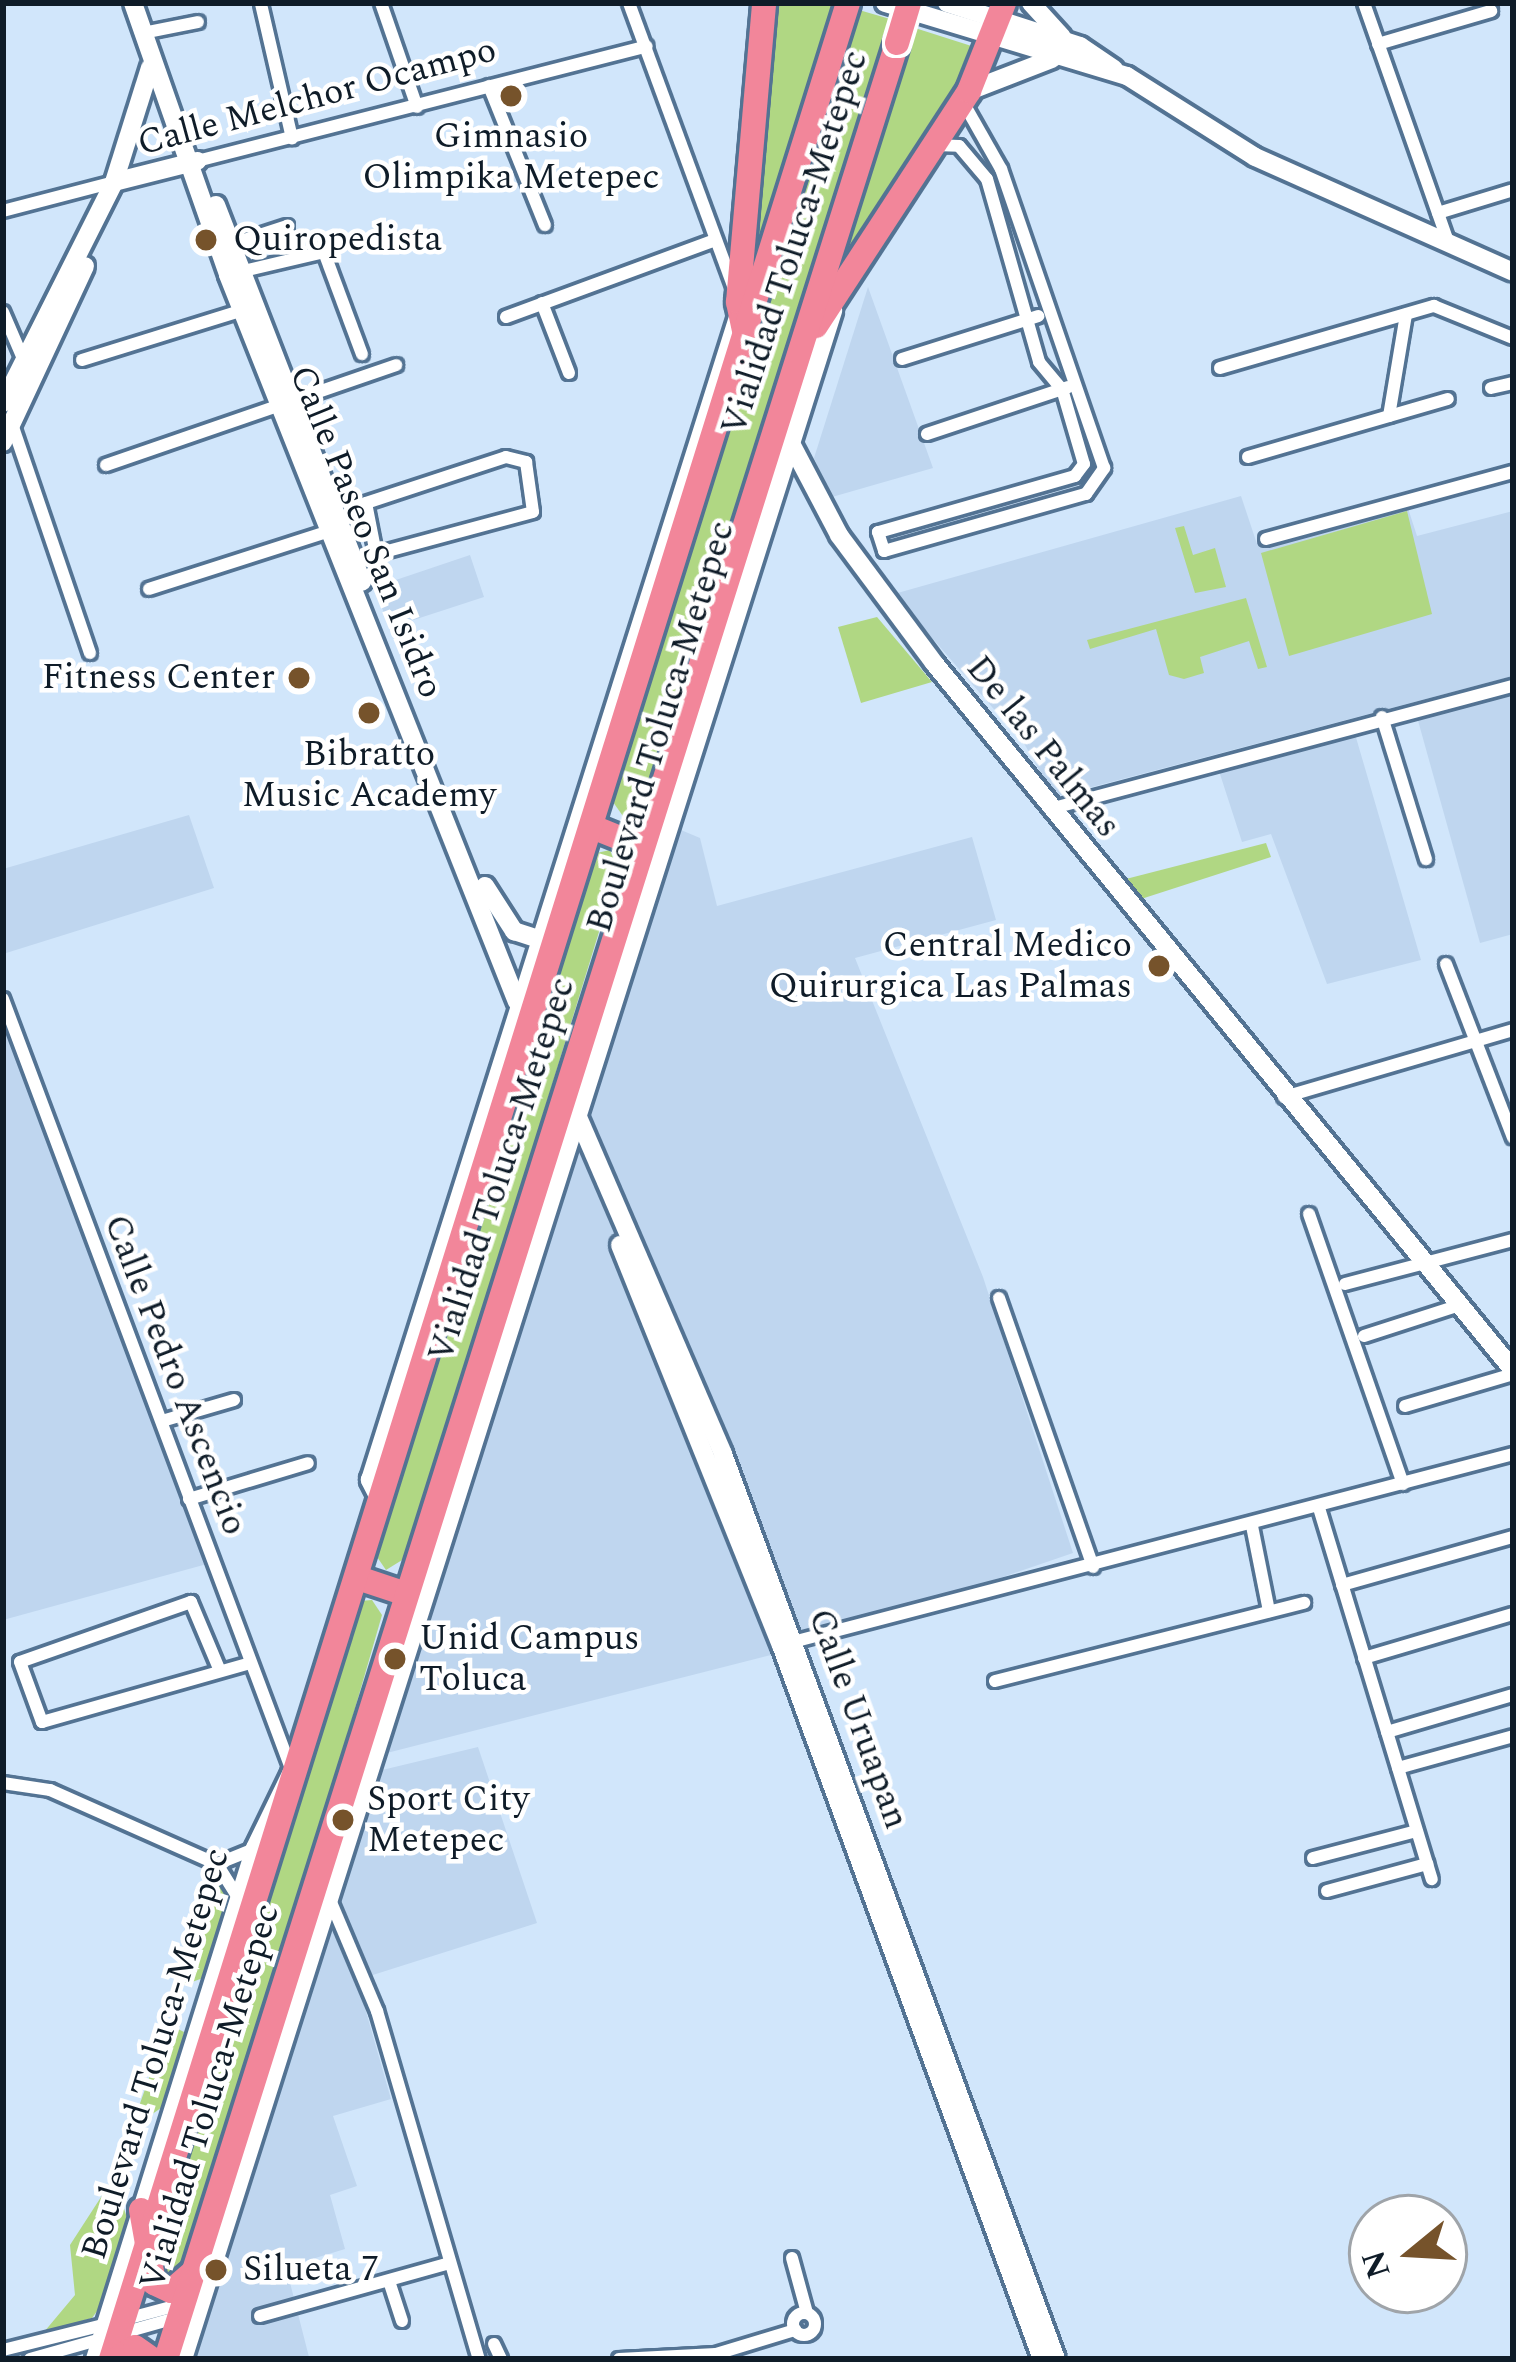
<!DOCTYPE html>
<style>
body{margin:0}
#map{position:relative;width:1516px;height:2362px;overflow:hidden;background:#d1e6fb;font-family:Spectral,serif}
div>[style]{position:absolute}
[style*='--x']{left:calc(var(--x)*1px);top:calc(var(--y)*1px);width:calc(var(--w)*1px);rotate:calc(var(--a)*1deg)}
.built>*{inset:0;background:#bfd6ef}
.green>*{inset:0;background:#b0d783}
.roads{filter:drop-shadow(3px 0 #537393) drop-shadow(-3px 0 #537393) drop-shadow(0 3px #537393) drop-shadow(0 -3px #537393)}
.street>*{height:12px;margin:-6px;padding:0 6px;transform-origin:6px;border-radius:6px;background:#fff}
.street>.ring{margin:-6px;padding:0;box-sizing:content-box;background:none;border:12px solid #fff;border-radius:50%}
.secondary>*{height:18px;margin:-9px;padding:0 9px;transform-origin:9px;border-radius:9px;background:#fff}
.highway>*{height:24px;margin:-12px;padding:0 12px;transform-origin:12px;border-radius:12px;background:#f2869a}
.bridges{filter:drop-shadow(3px 0 #fff) drop-shadow(-3px 0 #fff) drop-shadow(0 3px #fff) drop-shadow(0 -3px #fff)}
.highway-bridge>*{height:24px;margin:-12px;padding:0 12px;transform-origin:12px;border-radius:12px;background:#f2869a}
.dots>*{width:33px;height:33px;translate:-50% -50%;box-sizing:border-box;border:6px solid #fff;border-radius:50%}
span{translate:-50% -50%;white-space:nowrap;text-align:center;line-height:1.15;-webkit-text-stroke:9px #fff;paint-order:stroke}
.street-label{font-size:36px;color:#0f1c28}
.poi-label{font-size:36px;color:#0f1c28}
.left{translate:0 -50%;text-align:left}
.right{translate:-100% -50%;text-align:right}
.frame{position:absolute;inset:0;border:6px solid #0f1c28;pointer-events:none}
.north{position:absolute;left:1348px;top:2194px;width:120px;height:120px;box-sizing:border-box;background:#fff;border:3px solid #9fa4a9;border-radius:50%;rotate:252deg;font-size:33px;font-weight:700;line-height:48px;text-align:center;color:#0f1c28}
.north::after{content:'';display:block;margin:auto;width:42px;height:54px;background:#76532b;clip-path:polygon(50% 0,100% 100%,50% 72%,0 100%)}
</style>
<div id="map">
<div class="built">
<i style="clip-path:polygon(868px 287px,933px 468px,832px 497px,814px 458px)"></i>
<i style="clip-path:polygon(1241px 496px,1257px 544px,1406px 502px,1417px 536px,1513px 511px,1513px 676px,1054px 797px,1025px 745px,894px 594px)"></i>
<i style="clip-path:polygon(470px 555px,484px 597px,389px 628px,375px 587px)"></i>
<i style="clip-path:polygon(1513px 694px,1513px 934px,1480px 943px,1417px 717px)"></i>
<i style="clip-path:polygon(1355px 734px,1421px 960px,1327px 984px,1271px 834px,1242px 842px,1219px 771px)"></i>
<i style="clip-path:polygon(189px 815px,214px 888px,3px 954px,3px 869px)"></i>
<i style="clip-path:polygon(669px 825px,700px 838px,717px 906px,972px 837px,996px 920px,855px 958px,983px 1277px,1073px 1553px,787px 1651px,379px 1755px)"></i>
<i style="clip-path:polygon(3px 1020px,207px 1564px,3px 1620px)"></i>
<i style="clip-path:polygon(478px 1747px,537px 1923px,357px 1980px,391px 2099px,333px 2116px,357px 2186px,330px 2195px,345px 2249px,286px 2267px,309px 2357px,191px 2359px,378px 1771px)"></i>
</div>
<div class="green">
<i style="clip-path:polygon(770px 3px,841px 6px,750px 301px)"></i>
<i style="clip-path:polygon(859px 10px,890px 19px,644px 811px,625px 819px,613px 802px)"></i>
<i style="clip-path:polygon(915px 28px,984px 50px,833px 291px)"></i>
<i style="clip-path:polygon(1407px 511px,1432px 614px,1289px 656px,1261px 553px)"></i>
<i style="clip-path:polygon(1184px 526px,1193px 555px,1215px 548px,1226px 587px,1195px 593px,1175px 528px)"></i>
<i style="clip-path:polygon(1246px 598px,1267px 667px,1258px 669px,1249px 641px,1200px 657px,1204px 673px,1184px 679px,1169px 675px,1156px 629px,1090px 649px,1087px 640px)"></i>
<i style="clip-path:polygon(877px 617px,932px 682px,861px 703px,838px 627px)"></i>
<i style="clip-path:polygon(1266px 843px,1271px 857px,1138px 900px,1122px 880px)"></i>
<i style="clip-path:polygon(610px 850px,618px 870px,407px 1557px,386px 1570px,375px 1554px,592px 854px)"></i>
<i style="clip-path:polygon(372px 1600px,382px 1615px,324px 1816px,188px 2266px,168px 2285px,156px 2252px,360px 1601px)"></i>
<i style="clip-path:polygon(212px 1871px,231px 1894px,203px 1978px,184px 1985px)"></i>
<i style="clip-path:polygon(168px 2024px,184px 2032px,168px 2103px,131px 2129px)"></i>
<i style="clip-path:polygon(114px 2177px,127px 2218px,103px 2303px,92px 2318px,44px 2332px,75px 2295px,70px 2245px)"></i>
</div>
<div class="roads">
<div class="street">
<i style="--x:381;--y:3;--w:110;--a:70.9"></i>
<i style="--x:629;--y:3;--w:305;--a:69.8"></i>
<i style="--x:1364;--y:3;--w:256;--a:70.6"></i>
<i style="--x:261;--y:4;--w:138;--a:77"></i>
<i style="--x:143;--y:33;--w:56;--a:-11.3"></i>
<i style="--x:1378;--y:44;--w:118;--a:-16.3"></i>
<i style="--x:489;--y:86;--w:150;--a:68.1"></i>
<i style="--x:934;--y:145;--w:25;--a:2"></i>
<i style="--x:959;--y:146;--w:43;--a:49.7"></i>
<i style="--x:987;--y:179;--w:190;--a:74.1"></i>
<i style="--x:1039;--y:362;--w:35;--a:50"></i>
<i style="--x:1062;--y:389;--w:78;--a:73.7"></i>
<i style="--x:1084;--y:464;--w:15;--a:127"></i>
<i style="--x:1075;--y:476;--w:205;--a:164.1"></i>
<i style="--x:878;--y:532;--w:20;--a:72"></i>
<i style="--x:884;--y:551;--w:210;--a:-15.8"></i>
<i style="--x:1086;--y:494;--w:32;--a:-55"></i>
<i style="--x:1104;--y:468;--w:316;--a:-109"></i>
<i style="--x:1001;--y:169;--w:77;--a:-119.6"></i>
<i style="--x:197;--y:161;--w:464;--a:-14.3"></i>
<i style="--x:3;--y:211;--w:115;--a:-14.6"></i>
<i style="--x:1438;--y:213;--w:78;--a:-17"></i>
<i style="--x:232;--y:244;--w:58;--a:-18.1"></i>
<i style="--x:235;--y:273;--w:91;--a:-13.3"></i>
<i style="--x:324;--y:252;--w:109;--a:69.6"></i>
<i style="--x:542;--y:303;--w:75;--a:68.9"></i>
<i style="--x:3;--y:312;--w:53;--a:66.8"></i>
<i style="--x:506;--y:317;--w:223;--a:-20.2"></i>
<i style="--x:902;--y:359;--w:143;--a:-17.5"></i>
<i style="--x:82;--y:360;--w:173;--a:-17.2"></i>
<i style="--x:1220;--y:368;--w:223;--a:-16.2"></i>
<i style="--x:1434;--y:306;--w:85;--a:22.1"></i>
<i style="--x:1491;--y:388;--w:23;--a:-13"></i>
<i style="--x:1389;--y:416;--w:103;--a:-80.5"></i>
<i style="--x:12;--y:424;--w:242;--a:71.2"></i>
<i style="--x:927;--y:434;--w:149;--a:-18.4"></i>
<i style="--x:506;--y:457;--w:21;--a:14"></i>
<i style="--x:526;--y:462;--w:50;--a:82"></i>
<i style="--x:533;--y:512;--w:163;--a:165"></i>
<i style="--x:376;--y:554;--w:52;--a:-101.1"></i>
<i style="--x:366;--y:503;--w:147;--a:-18.2"></i>
<i style="--x:1248;--y:457;--w:208;--a:-16.2"></i>
<i style="--x:106;--y:465;--w:307;--a:-19"></i>
<i style="--x:1266;--y:539;--w:256;--a:-15.2"></i>
<i style="--x:149;--y:589;--w:196;--a:-17.8"></i>
<i style="--x:1382;--y:717;--w:149;--a:72.8"></i>
<i style="--x:1050;--y:809;--w:479;--a:-14.9"></i>
<i style="--x:1446;--y:964;--w:186;--a:68.9"></i>
<i style="--x:3;--y:999;--w:824;--a:69.48"></i>
<i style="--x:1284;--y:1097;--w:239;--a:-16.3"></i>
<i style="--x:1309;--y:1214;--w:286;--a:70.8"></i>
<i style="--x:1345;--y:1284;--w:174;--a:-14.7"></i>
<i style="--x:999;--y:1298;--w:285;--a:70.7"></i>
<i style="--x:1364;--y:1336;--w:98;--a:-17.9"></i>
<i style="--x:1405;--y:1406;--w:113;--a:-16.5"></i>
<i style="--x:162;--y:1421;--w:75;--a:-16.3"></i>
<i style="--x:189;--y:1499;--w:124;--a:-16.8"></i>
<i style="--x:1319;--y:1508;--w:388;--a:73.1"></i>
<i style="--x:1252;--y:1526;--w:87;--a:78.7"></i>
<i style="--x:1342;--y:1585;--w:178;--a:-15.7"></i>
<i style="--x:789;--y:1643;--w:748;--a:-14.63"></i>
<i style="--x:1364;--y:1658;--w:155;--a:-16.5"></i>
<i style="--x:220;--y:1671;--w:75;--a:-112.8"></i>
<i style="--x:191;--y:1602;--w:181;--a:160.7"></i>
<i style="--x:20;--y:1662;--w:64;--a:69.9"></i>
<i style="--x:42;--y:1722;--w:216;--a:-15.8"></i>
<i style="--x:995;--y:1681;--w:319;--a:-14.2"></i>
<i style="--x:1387;--y:1732;--w:131;--a:-16.4"></i>
<i style="--x:1398;--y:1768;--w:119;--a:-15.5"></i>
<i style="--x:3;--y:1783;--w:48;--a:8.5"></i>
<i style="--x:50;--y:1790;--w:183;--a:23.9"></i>
<i style="--x:217;--y:1864;--w:40;--a:58"></i>
<i style="--x:1313;--y:1858;--w:107;--a:-14.6"></i>
<i style="--x:217;--y:1864;--w:40;--a:-22"></i>
<i style="--x:1327;--y:1891;--w:104;--a:-15.1"></i>
<i style="--x:328;--y:1895;--w:126;--a:67.1"></i>
<i style="--x:377;--y:2011;--w:363;--a:73.7"></i>
<i style="--x:792;--y:2258;--w:57;--a:74.7"></i>
<i style="--x:389;--y:2281;--w:42;--a:72"></i>
<i class="ring" style="left:793px;top:2313px;width:10px;height:10px"></i>
<i style="--x:260;--y:2316;--w:197;--a:-15.6"></i>
<i style="--x:126;--y:2319;--w:58;--a:-15"></i>
<i style="--x:494;--y:2344;--w:17;--a:65"></i>
<i style="--x:3;--y:2350;--w:107;--a:-14"></i>
<i style="--x:30;--y:2359;--w:155;--a:-15.7"></i>
<i style="--x:619;--y:2359;--w:97;--a:-3"></i>
<i style="--x:716;--y:2354;--w:83;--a:-16.9"></i>
</div>
<div class="secondary">
<i style="--x:133;--y:3;--w:288;--a:70.7"></i>
<i style="--x:228;--y:275;--w:782;--a:68.32"></i>
<i style="--x:885;--y:3;--w:253;--a:16.8"></i>
<i style="--x:1127;--y:76;--w:151;--a:32.3"></i>
<i style="--x:1255;--y:157;--w:282;--a:24"></i>
<i style="--x:947;--y:3;--w:140;--a:17.9"></i>
<i style="--x:1080;--y:46;--w:41;--a:34.1"></i>
<i style="--x:1031;--y:3;--w:46;--a:47.6"></i>
<i style="--x:969;--y:91;--w:89;--a:-21.1"></i>
<i style="--x:114;--y:182;--w:86;--a:-14.2"></i>
<i style="--x:216;--y:205;--w:404;--a:68.8"></i>
<i style="--x:3;--y:403;--w:247;--a:-63.3"></i>
<i style="--x:114;--y:182;--w:120;--a:-72.5"></i>
<i style="--x:786;--y:434;--w:114;--a:62.3"></i>
<i style="--x:839;--y:535;--w:159;--a:53.4"></i>
<i style="--x:934;--y:663;--w:914;--a:50.68"></i>
<i style="--x:3;--y:442;--w:194;--a:-65"></i>
<i style="--x:485;--y:886;--w:54;--a:57.2"></i>
<i style="--x:514;--y:931;--w:29;--a:18"></i>
<i style="--x:575;--y:1110;--w:374;--a:66.7"></i>
<i style="--x:723;--y:1454;--w:964;--a:69.8"></i>
<i style="--x:620;--y:1245;--w:431;--a:68.1"></i>
<i style="--x:781;--y:1645;--w:760;--a:69.92"></i>
<i style="--x:381;--y:1502;--w:25;--a:-117"></i>
<i style="--x:370;--y:1480;--w:1220;--a:-72.44"></i>
<i style="--x:95;--y:2359;--w:535;--a:-72.61"></i>
<i style="--x:255;--y:1848;--w:82;--a:-64.1"></i>
<i style="--x:183;--y:2359;--w:2149;--a:-72.39"></i>
</div>
<div class="highway">
<i style="--x:816;--y:326;--w:280;--a:-56.9"></i>
<i style="--x:969;--y:91;--w:95;--a:-68.3"></i>
<i style="--x:746;--y:340;--w:39;--a:-102"></i>
<i style="--x:738;--y:302;--w:300;--a:-85"></i>
<i style="--x:595;--y:828;--w:51;--a:22"></i>
<i style="--x:358;--y:1578;--w:51;--a:18.4"></i>
<i style="--x:141;--y:2210;--w:74;--a:79.9"></i>
<i style="--x:154;--y:2283;--w:19;--a:25"></i>
<i style="--x:171;--y:2291;--w:29;--a:-41"></i>
<i style="--x:111;--y:2359;--w:2469;--a:-72.63"></i>
<i style="--x:116;--y:2359;--w:22;--a:-32"></i>
<i style="--x:135;--y:2347;--w:21;--a:35"></i>
<i style="--x:166;--y:2359;--w:2429;--a:-72.48"></i>
</div>
</div>
<div class="bridges">
<div class="highway-bridge">
<i style="--x:897;--y:43;--w:42;--a:-73.3"></i>
</div>
</div>
<div class="dots">
<i style="left:511px;top:96px;background:#76532b"></i>
<i style="left:206px;top:240px;background:#76532b"></i>
<i style="left:299px;top:678px;background:#76532b"></i>
<i style="left:369px;top:713px;background:#76532b"></i>
<i style="left:1159px;top:966px;background:#76532b"></i>
<i style="left:395px;top:1659px;background:#76532b"></i>
<i style="left:343px;top:1820px;background:#76532b"></i>
<i style="left:216px;top:2270px;background:#76532b"></i>
</div>
<div class="street-label">
<span style="left:317px;top:97px;rotate:-15deg">Calle Melchor Ocampo</span>
<span style="left:795px;top:243px;rotate:-72deg">Vialidad Toluca-Metepec</span>
<span style="left:366px;top:532px;rotate:68deg">Calle Paseo San Isidro</span>
<span style="left:661px;top:727px;rotate:-73deg">Boulevard Toluca-Metepec</span>
<span style="left:1043px;top:747px;rotate:51deg">De las Palmas</span>
<span style="left:502px;top:1170px;rotate:-72deg">Vialidad Toluca-Metepec</span>
<span style="left:175px;top:1375px;rotate:69deg">Calle Pedro Ascencio</span>
<span style="left:858px;top:1719px;rotate:70deg">Calle Uruapan</span>
<span style="left:156px;top:2054px;rotate:-73deg">Boulevard Toluca-Metepec</span>
<span style="left:210px;top:2097px;rotate:-73deg">Vialidad Toluca-Metepec</span>
</div>
<div class="poi-label">
<span style="left:511px;top:157px">Gimnasio<br>Olimpika Metepec</span>
<span class="left" style="left:233px;top:240px">Quiropedista</span>
<span class="right" style="left:275px;top:678px">Fitness Center</span>
<span style="left:369px;top:775px">Bibratto<br>Music Academy</span>
<span class="right" style="left:1132px;top:966px">Central Medico<br>Quirurgica Las Palmas</span>
<span class="left" style="left:419px;top:1659px">Unid Campus<br>Toluca</span>
<span class="left" style="left:367px;top:1820px">Sport City<br>Metepec</span>
<span class="left" style="left:243px;top:2270px">Silueta 7</span>
</div>
<div class="frame"></div>
<div class="north">N</div>
</div>
